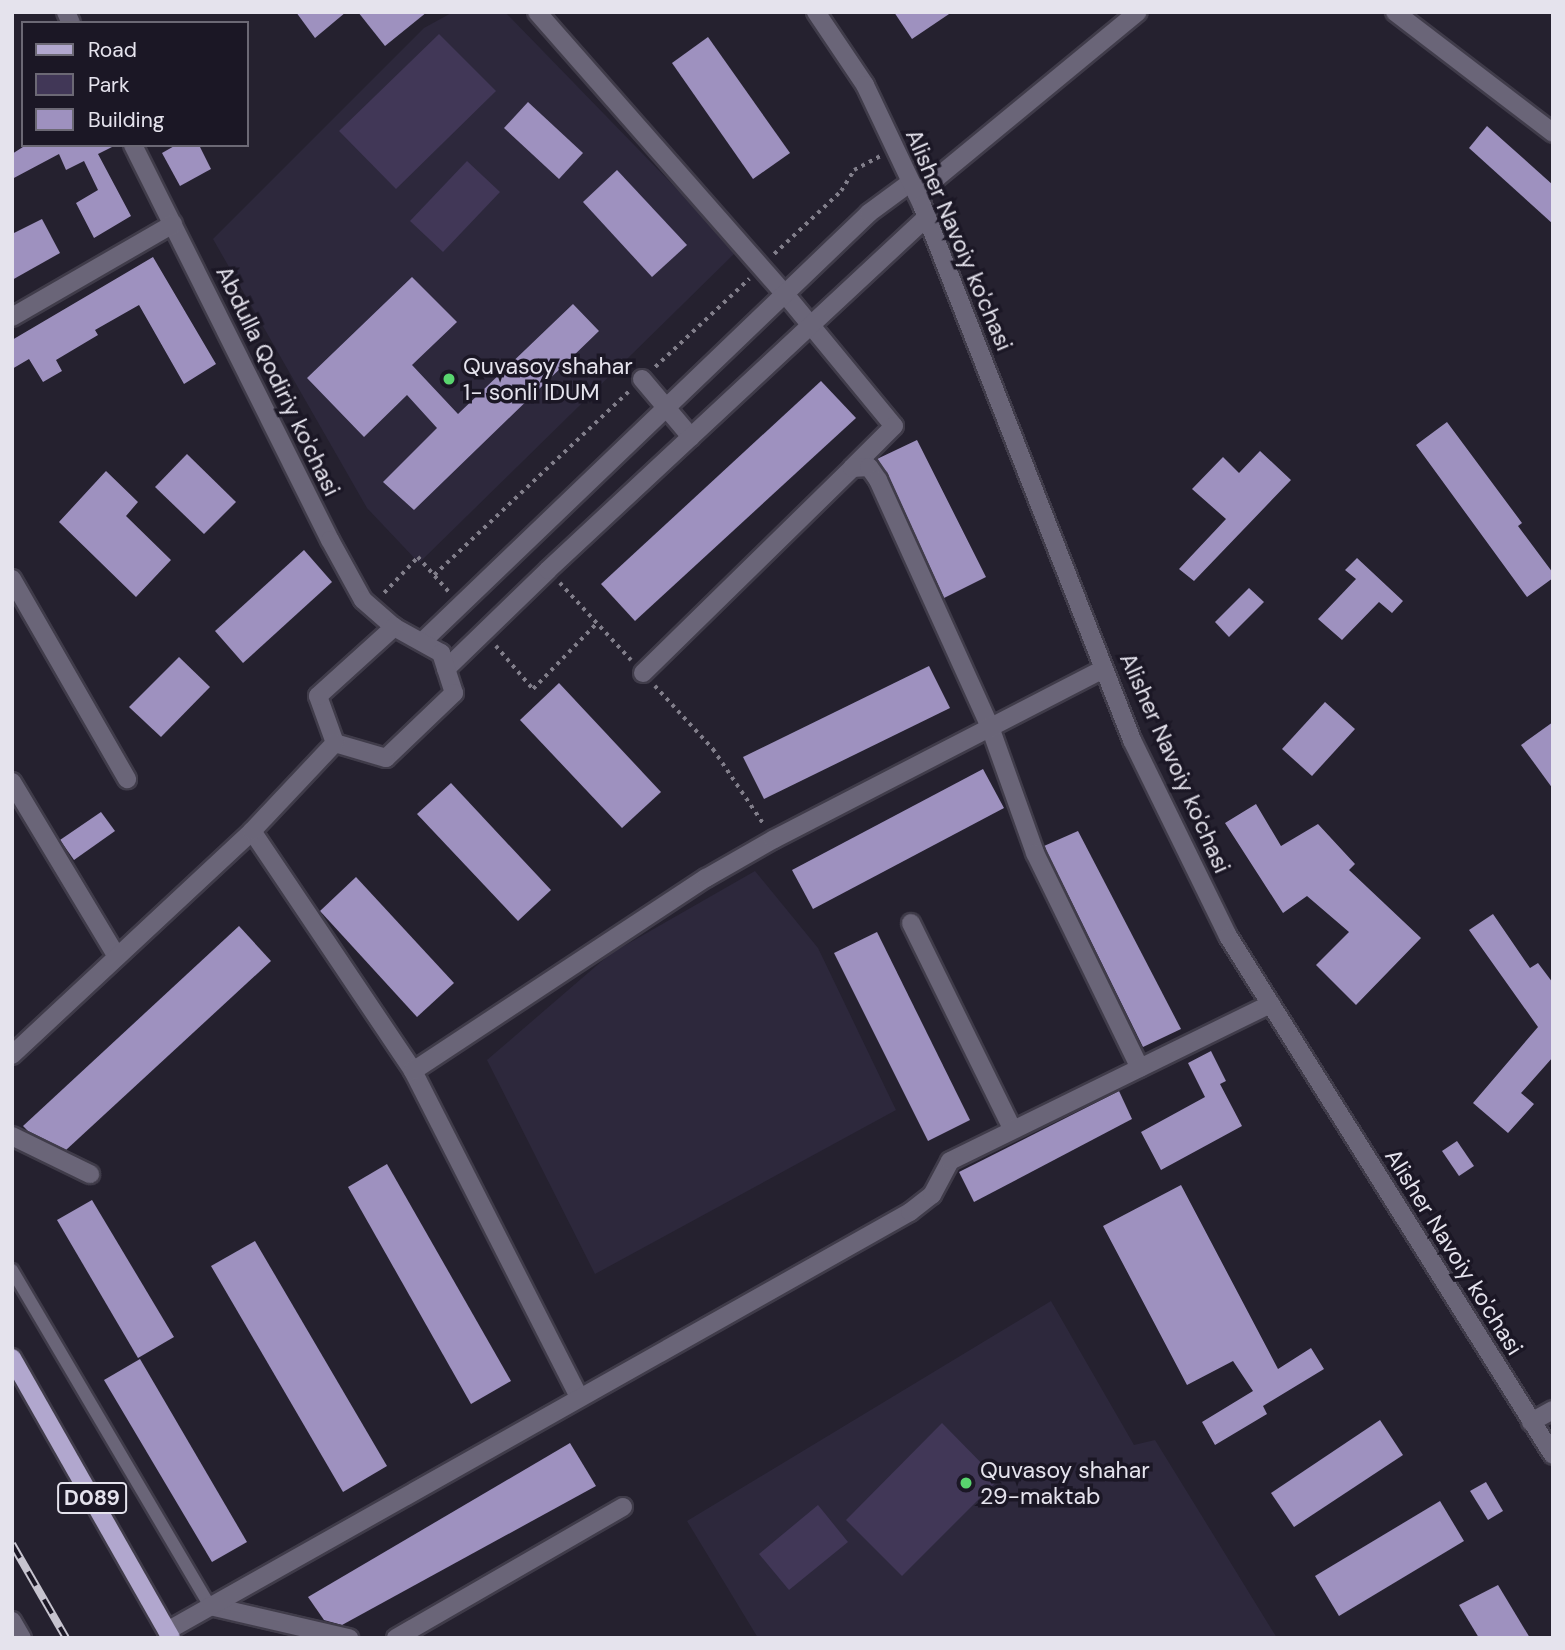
<!DOCTYPE html>
<style>
body{margin:0}
#map{position:relative;width:1565px;height:1650px;overflow:hidden;background:#25212f;font-family:"DM Sans",sans-serif}
div>[style]{position:absolute}
[style*='--x']{left:calc(var(--x)*1px);top:calc(var(--y)*1px);width:calc(var(--w)*1px);rotate:calc(var(--a)*1deg)}
.built>*{inset:0;background:#2d283c}
.green>*{inset:0;background:#413757}
.building>*{inset:0;background:#9e91bf}
.path>*{height:3.5px;margin-top:-1.75px;transform-origin:0;background:repeating-linear-gradient(90deg,#817e8a 0 3.5px,transparent 0 8.5px)}
.roads{filter:drop-shadow(2px 0 #403c4a) drop-shadow(-2px 0 #403c4a) drop-shadow(0 2px #403c4a) drop-shadow(0 -2px #403c4a)}
.service>*{height:12px;margin:-6px;padding:0 6px;transform-origin:6px;border-radius:6px;background:#6a6578}
.pedestrian>*{height:18px;margin:-9px;padding:0 9px;transform-origin:9px;border-radius:9px;background:#6a6578}
.minor>*{height:18px;margin:-9px;padding:0 9px;transform-origin:9px;border-radius:9px;background:#6a6578}
.tertiary>*{height:18px;margin:-9px;padding:0 9px;transform-origin:9px;border-radius:9px;background:#6a6578}
.primary>*{height:18px;margin:-9px;padding:0 9px;transform-origin:9px;border-radius:9px;background:#b1a7ce}
.rail>*{height:8px;margin-top:-4px;transform-origin:0;background:repeating-linear-gradient(90deg,#1b1725 0 16px,#c7c4cf 0 32px);box-sizing:border-box;border-block:2px solid #c7c4cf}
.dots>*{width:19px;height:19px;translate:-50% -50%;box-sizing:border-box;border:4px solid #1b1725;border-radius:50%}
span{translate:-50% -50%;white-space:nowrap;text-align:center;line-height:1.15;-webkit-text-stroke:7px #1b1725;paint-order:stroke}
.shield-label span{padding:2px 5px;background:#1b1725;border:2px solid;border-radius:5px;-webkit-text-stroke-width:0}
.shield-label{font-size:21px;color:#e5e3ed;font-weight:700}
.street-label{font-size:23px;color:#e5e3ed}
.poi-label{font-size:23px;color:#e5e3ed}
.left{translate:0 -50%;text-align:left}
.frame{position:absolute;inset:0;border:14px solid #e5e3ed;pointer-events:none}
.legend{position:absolute;left:21px;top:21px;width:228px;height:126px;box-sizing:border-box;background:#1b1725;border:2px solid #6c6975;margin:0;padding:9px 12px;list-style:none;font-size:21px;color:#e5e3ed}
.legend li{display:flex;align-items:center;gap:14px;height:35px}
.legend b{width:35px;border:2px solid #6c6975}
</style>
<div id="map">
<div class="built">
<i style="clip-path:polygon(453px 12px,505px 12px,737px 251px,419px 563px,367px 508px,213px 239px,424px 28px)"></i>
<i style="clip-path:polygon(755px 871px,818px 948px,896px 1110px,595px 1274px,487px 1060px,610px 954px)"></i>
<i style="clip-path:polygon(1051px 1301px,1134px 1445px,1155px 1440px,1277px 1638px,758px 1638px,687px 1521px)"></i>
</div>
<div class="green">
<i style="clip-path:polygon(439px 34px,496px 91px,396px 189px,339px 131px)"></i>
<i style="clip-path:polygon(467px 161px,500px 192px,443px 252px,410px 221px)"></i>
<i style="clip-path:polygon(942px 1423px,998px 1480px,902px 1576px,846px 1520px)"></i>
<i style="clip-path:polygon(818px 1505px,848px 1542px,789px 1590px,759px 1554px)"></i>
</div>
<div class="building">
<i style="clip-path:polygon(296px 12px,346px 12px,315px 38px)"></i>
<i style="clip-path:polygon(358px 12px,427px 12px,385px 46px)"></i>
<i style="clip-path:polygon(894px 12px,952px 12px,912px 39px)"></i>
<i style="clip-path:polygon(708px 37px,790px 153px,753px 179px,672px 63px)"></i>
<i style="clip-path:polygon(528px 102px,583px 153px,559px 179px,504px 128px)"></i>
<i style="clip-path:polygon(1487px 126px,1553px 185px,1553px 224px,1469px 148px)"></i>
<i style="clip-path:polygon(26px 145px,116px 145px,98px 154px,131px 216px,94px 238px,76px 203px,98px 190px,84px 161px,66px 170px,59px 154px,12px 179px,12px 154px)"></i>
<i style="clip-path:polygon(176px 145px,199px 145px,211px 169px,180px 186px,162px 153px)"></i>
<i style="clip-path:polygon(617px 170px,687px 245px,652px 277px,583px 202px)"></i>
<i style="clip-path:polygon(42px 219px,60px 253px,12px 280px,12px 234px)"></i>
<i style="clip-path:polygon(153px 257px,216px 364px,184px 384px,139px 305px,95px 330px,98px 335px,56px 360px,62px 371px,43px 382px,29px 359px,12px 369px,12px 340px)"></i>
<i style="clip-path:polygon(412px 277px,457px 322px,412px 365px,458px 414px,573px 304px,599px 331px,414px 510px,383px 482px,437px 428px,407px 395px,364px 437px,307px 378px)"></i>
<i style="clip-path:polygon(821px 381px,856px 418px,635px 621px,601px 584px)"></i>
<i style="clip-path:polygon(1447px 422px,1522px 523px,1518px 526px,1553px 573px,1553px 578px,1527px 597px,1416px 445px)"></i>
<i style="clip-path:polygon(917px 440px,986px 577px,944px 598px,888px 475px,877px 459px)"></i>
<i style="clip-path:polygon(1260px 451px,1291px 480px,1194px 581px,1179px 569px,1226px 519px,1192px 489px,1223px 457px,1239px 473px)"></i>
<i style="clip-path:polygon(187px 454px,236px 502px,204px 534px,155px 487px)"></i>
<i style="clip-path:polygon(106px 471px,138px 502px,126px 516px,171px 560px,136px 597px,59px 522px)"></i>
<i style="clip-path:polygon(304px 550px,332px 582px,243px 663px,215px 631px)"></i>
<i style="clip-path:polygon(1357px 558px,1403px 601px,1392px 613px,1379px 602px,1342px 640px,1318px 619px,1356px 579px,1345px 570px)"></i>
<i style="clip-path:polygon(1249px 588px,1264px 602px,1229px 637px,1215px 622px)"></i>
<i style="clip-path:polygon(179px 657px,210px 687px,161px 737px,129px 707px)"></i>
<i style="clip-path:polygon(929px 666px,950px 708px,764px 799px,743px 757px)"></i>
<i style="clip-path:polygon(559px 683px,661px 792px,622px 828px,520px 720px)"></i>
<i style="clip-path:polygon(1325px 702px,1355px 729px,1312px 776px,1282px 749px)"></i>
<i style="clip-path:polygon(1553px 722px,1553px 789px,1521px 745px)"></i>
<i style="clip-path:polygon(983px 769px,1004px 808px,813px 909px,792px 870px)"></i>
<i style="clip-path:polygon(451px 783px,551px 890px,518px 921px,417px 814px)"></i>
<i style="clip-path:polygon(1256px 804px,1281px 846px,1318px 824px,1355px 864px,1349px 870px,1421px 938px,1356px 1005px,1316px 965px,1349px 932px,1307px 896px,1283px 913px,1225px 823px)"></i>
<i style="clip-path:polygon(101px 812px,115px 831px,74px 860px,60px 840px)"></i>
<i style="clip-path:polygon(1078px 831px,1181px 1029px,1143px 1047px,1044px 846px)"></i>
<i style="clip-path:polygon(356px 877px,454px 983px,417px 1017px,320px 911px)"></i>
<i style="clip-path:polygon(1493px 914px,1530px 968px,1538px 963px,1553px 983px,1553px 1057px,1521px 1093px,1534px 1104px,1508px 1133px,1473px 1103px,1538px 1027px,1469px 930px)"></i>
<i style="clip-path:polygon(239px 926px,271px 961px,66px 1150px,28px 1131px,23px 1126px)"></i>
<i style="clip-path:polygon(877px 932px,970px 1120px,928px 1141px,834px 953px)"></i>
<i style="clip-path:polygon(1211px 1051px,1226px 1081px,1220px 1084px,1242px 1126px,1161px 1170px,1141px 1132px,1205px 1097px,1188px 1063px)"></i>
<i style="clip-path:polygon(1119px 1091px,1132px 1119px,974px 1202px,959px 1172px)"></i>
<i style="clip-path:polygon(1457px 1141px,1474px 1166px,1459px 1176px,1442px 1151px)"></i>
<i style="clip-path:polygon(387px 1164px,511px 1381px,471px 1404px,348px 1187px)"></i>
<i style="clip-path:polygon(1181px 1185px,1278px 1369px,1311px 1348px,1324px 1369px,1263px 1406px,1267px 1414px,1215px 1445px,1202px 1422px,1253px 1391px,1233px 1361px,1187px 1385px,1103px 1226px)"></i>
<i style="clip-path:polygon(92px 1200px,174px 1337px,138px 1358px,57px 1220px)"></i>
<i style="clip-path:polygon(255px 1241px,387px 1466px,343px 1492px,211px 1266px)"></i>
<i style="clip-path:polygon(140px 1359px,247px 1542px,212px 1562px,104px 1380px)"></i>
<i style="clip-path:polygon(1380px 1420px,1403px 1455px,1294px 1527px,1271px 1493px)"></i>
<i style="clip-path:polygon(570px 1443px,596px 1486px,342px 1625px,324px 1620px,308px 1597px)"></i>
<i style="clip-path:polygon(1486px 1482px,1503px 1511px,1488px 1520px,1470px 1491px)"></i>
<i style="clip-path:polygon(1440px 1501px,1464px 1541px,1339px 1616px,1315px 1576px)"></i>
<i style="clip-path:polygon(1498px 1585px,1530px 1638px,1479px 1638px,1459px 1605px)"></i>
</div>
<div class="path">
<i style="--x:774;--y:254;--w:92;--a:-43.2"></i>
<i style="--x:841;--y:191;--w:25;--a:-58"></i>
<i style="--x:854;--y:170;--w:30;--a:-28"></i>
<i style="--x:655;--y:367;--w:129;--a:-43.1"></i>
<i style="--x:434;--y:575;--w:268;--a:-43.3"></i>
<i style="--x:560;--y:583;--w:105;--a:47.3"></i>
<i style="--x:384;--y:593;--w:50;--a:-46.6"></i>
<i style="--x:418;--y:557;--w:48;--a:48.4"></i>
<i style="--x:496;--y:646;--w:57;--a:49.3"></i>
<i style="--x:533;--y:689;--w:92;--a:-45.9"></i>
<i style="--x:655;--y:686;--w:86;--a:47.4"></i>
<i style="--x:713;--y:749;--w:89;--a:56"></i>
</div>
<div class="roads">
<div class="service">
<i style="--x:12;--y:1270;--w:390;--a:59.5"></i>
</div>
<div class="pedestrian">
<i style="--x:537;--y:12;--w:376;--a:48.7"></i>
<i style="--x:785;--y:294;--w:171;--a:50.5"></i>
<i style="--x:894;--y:426;--w:59;--a:135"></i>
<i style="--x:642;--y:379;--w:76;--a:49.8"></i>
<i style="--x:422;--y:642;--w:620;--a:-43.82"></i>
<i style="--x:869;--y:213;--w:52;--a:-36.4"></i>
<i style="--x:446;--y:669;--w:142;--a:-44.1"></i>
<i style="--x:548;--y:570;--w:518;--a:-42.97"></i>
</div>
<div class="minor">
<i style="--x:66;--y:12;--w:12;--a:66"></i>
<i style="--x:1395;--y:12;--w:199;--a:37.4"></i>
<i style="--x:133;--y:145;--w:441;--a:63.5"></i>
<i style="--x:330;--y:540;--w:68;--a:61.2"></i>
<i style="--x:363;--y:600;--w:41;--a:41.1"></i>
<i style="--x:917;--y:194;--w:286;--a:-39.5"></i>
<i style="--x:12;--y:317;--w:186;--a:-30"></i>
<i style="--x:12;--y:579;--w:231;--a:60.1"></i>
<i style="--x:394;--y:627;--w:54;--a:29"></i>
<i style="--x:441;--y:653;--w:42;--a:72"></i>
<i style="--x:454;--y:693;--w:94;--a:136.3"></i>
<i style="--x:386;--y:758;--w:53;--a:-163.6"></i>
<i style="--x:335;--y:743;--w:50;--a:-109.9"></i>
<i style="--x:318;--y:696;--w:103;--a:-42.2"></i>
<i style="--x:643;--y:673;--w:293;--a:-44.4"></i>
<i style="--x:852;--y:468;--w:17;--a:-3"></i>
<i style="--x:869;--y:467;--w:16;--a:55"></i>
<i style="--x:878;--y:480;--w:271;--a:65.6"></i>
<i style="--x:990;--y:727;--w:134;--a:70.3"></i>
<i style="--x:1035;--y:853;--w:239;--a:64"></i>
<i style="--x:12;--y:782;--w:204;--a:59"></i>
<i style="--x:252;--y:831;--w:289;--a:56.1"></i>
<i style="--x:413;--y:1071;--w:366;--a:63"></i>
<i style="--x:911;--y:923;--w:229;--a:63.8"></i>
<i style="--x:12;--y:1055;--w:328;--a:-43"></i>
<i style="--x:252;--y:831;--w:121;--a:-46.7"></i>
<i style="--x:413;--y:1071;--w:351;--a:-33.4"></i>
<i style="--x:706;--y:878;--w:78;--a:-29.8"></i>
<i style="--x:774;--y:839;--w:371;--a:-27.3"></i>
<i style="--x:12;--y:1136;--w:87;--a:26"></i>
<i style="--x:1531;--y:1422;--w:25;--a:-29"></i>
<i style="--x:210;--y:1606;--w:143;--a:13"></i>
<i style="--x:12;--y:1621;--w:20;--a:60"></i>
<i style="--x:167;--y:1631;--w:853;--a:-29.42"></i>
<i style="--x:910;--y:1212;--w:28;--a:-38"></i>
<i style="--x:932;--y:1195;--w:38;--a:-62"></i>
<i style="--x:950;--y:1161;--w:357;--a:-26.1"></i>
<i style="--x:396;--y:1638;--w:262;--a:-30"></i>
</div>
<div class="tertiary">
<i style="--x:816;--y:12;--w:88;--a:56.1"></i>
<i style="--x:865;--y:85;--w:133;--a:64.6"></i>
<i style="--x:922;--y:205;--w:575;--a:68.57"></i>
<i style="--x:1132;--y:740;--w:218;--a:63.9"></i>
<i style="--x:1228;--y:936;--w:612;--a:57.95"></i>
</div>
<div class="primary">
<i style="--x:12;--y:1358;--w:322;--a:60.4"></i>
</div>
</div>
<div class="rail">
<i style="--x:12;--y:1544;--w:108;--a:60.1"></i>
</div>
<div class="dots">
<i style="left:449px;top:379px;background:#59d56f"></i>
<i style="left:966px;top:1483px;background:#59d56f"></i>
</div>
<div class="shield-label">
<span style="left:92px;top:1498px">D089</span>
</div>
<div class="street-label">
<span style="left:959px;top:240px;rotate:67deg">Alisher Navoiy ko'chasi</span>
<span style="left:278px;top:381px;rotate:64deg">Abdulla Qodiriy ko'chasi</span>
<span style="left:1175px;top:763px;rotate:66deg">Alisher Navoiy ko'chasi</span>
<span style="left:1454px;top:1252px;rotate:58deg">Alisher Navoiy ko'chasi</span>
</div>
<div class="poi-label">
<span class="left" style="left:463px;top:379px">Quvasoy shahar<br>1- sonli IDUM</span>
<span class="left" style="left:980px;top:1483px">Quvasoy shahar<br>29-maktab</span>
</div>
<div class="frame"></div>
<ul class="legend">
<li><b style="height:9px;background:#b1a7ce"></b>Road</li>
<li><b style="height:19px;background:#413757"></b>Park</li>
<li><b style="height:19px;background:#9e91bf"></b>Building</li>
</ul>
</div>
